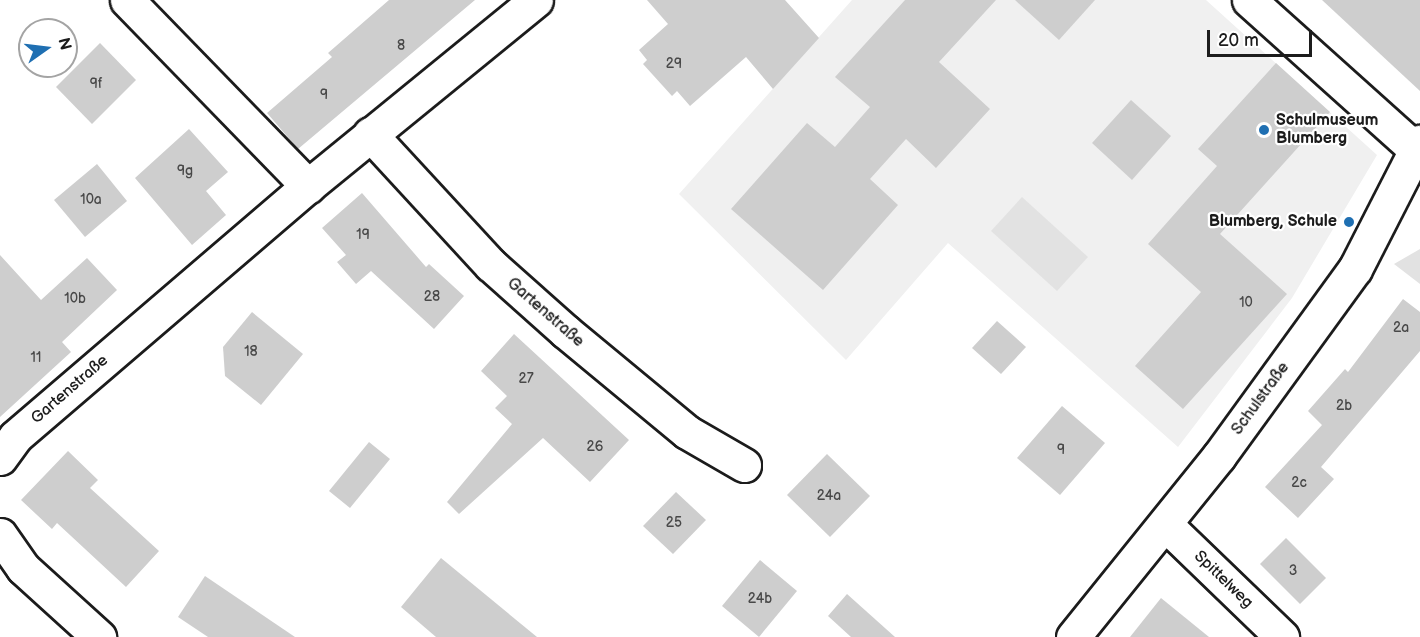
<!DOCTYPE html>
<meta charset="utf-8">
<style>
body{margin:0}
#map{position:relative;width:1420px;height:637px;overflow:hidden;background:#fff;font-family:"Balsamiq Sans",sans-serif}
div>[style]{position:absolute}
[style*='--x']{left:calc(var(--x)*1px);top:calc(var(--y)*1px);width:calc(var(--w)*1px);rotate:calc(var(--a)*1deg)}
.built>*{inset:0;background:#f0f0f0}
.green>*{inset:0;background:#e2e2e2}
.building>*{inset:0;background:#cecece}
.roads{filter:drop-shadow(2px 0 #1c1c1c) drop-shadow(-2px 0 #1c1c1c) drop-shadow(0 2px #1c1c1c) drop-shadow(0 -2px #1c1c1c)}
.minor>*{height:33px;margin:-16.5px;padding:0 16.5px;transform-origin:16.5px;border-radius:16.5px;background:#fff}
.dots>*{width:16px;height:16px;translate:-50% -50%;box-sizing:border-box;border:3px solid #fff;border-radius:50%}
span{translate:-50% -50%;white-space:nowrap;text-align:center;line-height:1.15;-webkit-text-stroke:4.5px #fff;paint-order:stroke}
.number-label{font-size:14px;color:#484848}
.number-label span{-webkit-text-stroke-width:0}
.poi-label{font-size:16px;color:#1c1c1c;font-weight:700}
.left{translate:0 -50%;text-align:left}
.right{translate:-100% -50%;text-align:right}
.street-label{font-size:16px;color:#1c1c1c}
.north{position:absolute;left:18px;top:18px;width:60px;height:60px;box-sizing:border-box;background:#fff;border:2px solid #a4a4a4;border-radius:50%;rotate:76deg;font-size:16px;font-weight:700;line-height:24px;text-align:center;color:#1c1c1c}
.north::after{content:'';display:block;margin:auto;width:21px;height:27px;background:#1f6fb2;clip-path:polygon(50% 0,100% 100%,50% 72%,0 100%)}
.scale{position:absolute;left:1207px;top:30px;width:105px;height:27px;box-sizing:border-box;border:3px solid #1c1c1c;border-top:0;padding-left:8px;font-size:18px;line-height:21px;white-space:nowrap;color:#1c1c1c;-webkit-text-stroke:4px #fff;paint-order:stroke}
</style>
<div id="map">
<div class="built">
<i style="clip-path:polygon(852px 0,1206px 0,1377px 155px,1292px 298px,1178px 447px,948px 243px,846px 360px,679px 194px)"></i>
</div>
<div class="green">
<i style="clip-path:polygon(1022px 197px,1088px 257px,1057px 291px,991px 231px)"></i>
<i style="clip-path:polygon(1420px 249px,1420px 284px,1394px 264px)"></i>
</div>
<div class="building">
<i style="clip-path:polygon(389px 0,475px 0,298px 149px,267px 113px,332px 57px,328px 53px)"></i>
<i style="clip-path:polygon(647px 0,785px 0,819px 38px,773px 89px,746px 57px,690px 106px,677px 91px,672px 96px,643px 64px,647px 60px,639px 50px,668px 24px)"></i>
<i style="clip-path:polygon(905px 0,996px 0,939px 62px,990px 109px,936px 168px,906px 139px,870px 179px,898px 205px,823px 290px,731px 209px,807px 123px,835px 147px,870px 107px,835px 77px)"></i>
<i style="clip-path:polygon(1015px 0,1095px 0,1059px 40px)"></i>
<i style="clip-path:polygon(1322px 0,1420px 0,1420px 91px)"></i>
<i style="clip-path:polygon(100px 43px,136px 80px,92px 124px,56px 87px)"></i>
<i style="clip-path:polygon(1276px 63px,1330px 112px,1220px 234px,1287px 294px,1183px 409px,1135px 366px,1201px 292px,1148px 244px,1217px 166px,1198px 149px)"></i>
<i style="clip-path:polygon(1131px 100px,1171px 136px,1132px 180px,1092px 143px)"></i>
<i style="clip-path:polygon(189px 129px,228px 172px,206px 191px,226px 215px,192px 245px,135px 178px)"></i>
<i style="clip-path:polygon(97px 164px,127px 201px,85px 237px,54px 200px)"></i>
<i style="clip-path:polygon(362px 193px,426px 267px,429px 264px,464px 296px,434px 329px,371px 271px,356px 284px,337px 262px,346px 255px,322px 228px)"></i>
<i style="clip-path:polygon(0 255px,41px 300px,87px 258px,117px 290px,62px 342px,71px 352px,0 417px)"></i>
<i style="clip-path:polygon(1403px 299px,1420px 312px,1420px 351px,1321px 467px,1334px 479px,1298px 518px,1265px 487px,1322px 425px,1308px 411px,1345px 369px,1348px 372px)"></i>
<i style="clip-path:polygon(252px 312px,303px 354px,261px 405px,225px 376px,223px 347px)"></i>
<i style="clip-path:polygon(997px 321px,1026px 347px,1001px 374px,972px 348px)"></i>
<i style="clip-path:polygon(514px 334px,629px 440px,590px 482px,543px 438px,459px 514px,447px 502px,512px 424px,495px 408px,507px 396px,481px 371px)"></i>
<i style="clip-path:polygon(1062px 406px,1105px 443px,1060px 495px,1017px 458px)"></i>
<i style="clip-path:polygon(369px 442px,390px 459px,350px 508px,329px 491px)"></i>
<i style="clip-path:polygon(68px 451px,98px 480px,90px 488px,159px 551px,126px 587px,57px 523px,52px 529px,21px 500px)"></i>
<i style="clip-path:polygon(827px 454px,870px 496px,830px 537px,787px 495px)"></i>
<i style="clip-path:polygon(676px 492px,706px 520px,673px 554px,643px 526px)"></i>
<i style="clip-path:polygon(1286px 538px,1326px 578px,1300px 604px,1260px 564px)"></i>
<i style="clip-path:polygon(441px 558px,537px 637px,436px 637px,401px 607px)"></i>
<i style="clip-path:polygon(760px 560px,797px 591px,759px 637px,722px 606px)"></i>
<i style="clip-path:polygon(205px 576px,295px 637px,208px 637px,178px 617px)"></i>
<i style="clip-path:polygon(847px 594px,895px 637px,851px 637px,828px 616px)"></i>
<i style="clip-path:polygon(1161px 598px,1209px 637px,1130px 637px)"></i>
</div>
<div class="roads">
<div class="minor">
<i style="--x:127;--y:0;--w:260;--a:45.8"></i>
<i style="--x:1249;--y:0;--w:223;--a:41.9"></i>
<i style="--x:370;--y:134;--w:178;--a:47.3"></i>
<i style="--x:491;--y:265;--w:99;--a:41.7"></i>
<i style="--x:565;--y:331;--w:158;--a:39.6"></i>
<i style="--x:687;--y:432;--w:66;--a:30.1"></i>
<i style="--x:0;--y:458;--w:26;--a:-54"></i>
<i style="--x:15;--y:437;--w:386;--a:-40.6"></i>
<i style="--x:308;--y:186;--w:294;--a:-39.2"></i>
<i style="--x:1165;--y:524;--w:163;--a:44"></i>
<i style="--x:0;--y:535;--w:40;--a:55.1"></i>
<i style="--x:23;--y:568;--w:103;--a:42.2"></i>
<i style="--x:1073;--y:637;--w:233;--a:-51.1"></i>
<i style="--x:1219;--y:456;--w:231;--a:-54"></i>
<i style="--x:1355;--y:269;--w:143;--a:-62.9"></i>
</div>
</div>
<div class="dots">
<i style="left:1264px;top:130px;background:#1f6fb2"></i>
<i style="left:1349px;top:222px;background:#1f6fb2"></i>
</div>
<div class="number-label">
<span style="left:401px;top:46px">8</span>
<span style="left:674px;top:64px">29</span>
<span style="left:96px;top:84px">9f</span>
<span style="left:324px;top:95px">9</span>
<span style="left:185px;top:171px">9g</span>
<span style="left:91px;top:200px">10a</span>
<span style="left:363px;top:235px">19</span>
<span style="left:432px;top:297px">28</span>
<span style="left:75px;top:299px">10b</span>
<span style="left:1246px;top:303px">10</span>
<span style="left:1401px;top:328px">2a</span>
<span style="left:251px;top:352px">18</span>
<span style="left:36px;top:358px">11</span>
<span style="left:526px;top:379px">27</span>
<span style="left:1344px;top:406px">2b</span>
<span style="left:595px;top:447px">26</span>
<span style="left:1061px;top:450px">9</span>
<span style="left:1299px;top:483px">2c</span>
<span style="left:829px;top:496px">24a</span>
<span style="left:674px;top:523px">25</span>
<span style="left:1293px;top:571px">3</span>
<span style="left:760px;top:599px">24b</span>
</div>
<div class="poi-label">
<span class="left" style="left:1276px;top:130px">Schulmuseum<br>Blumberg</span>
<span class="right" style="left:1337px;top:222px">Blumberg, Schule</span>
</div>
<div class="street-label">
<span style="left:545px;top:313px;rotate:41deg">Gartenstraße</span>
<span style="left:70px;top:390px;rotate:-41deg">Gartenstraße</span>
<span style="left:1261px;top:399px;rotate:-54deg">Schulstraße</span>
<span style="left:1223px;top:580px;rotate:44deg">Spittelweg</span>
</div>
<div class="north">N</div>
<div class="scale">20 m</div>
</div>
